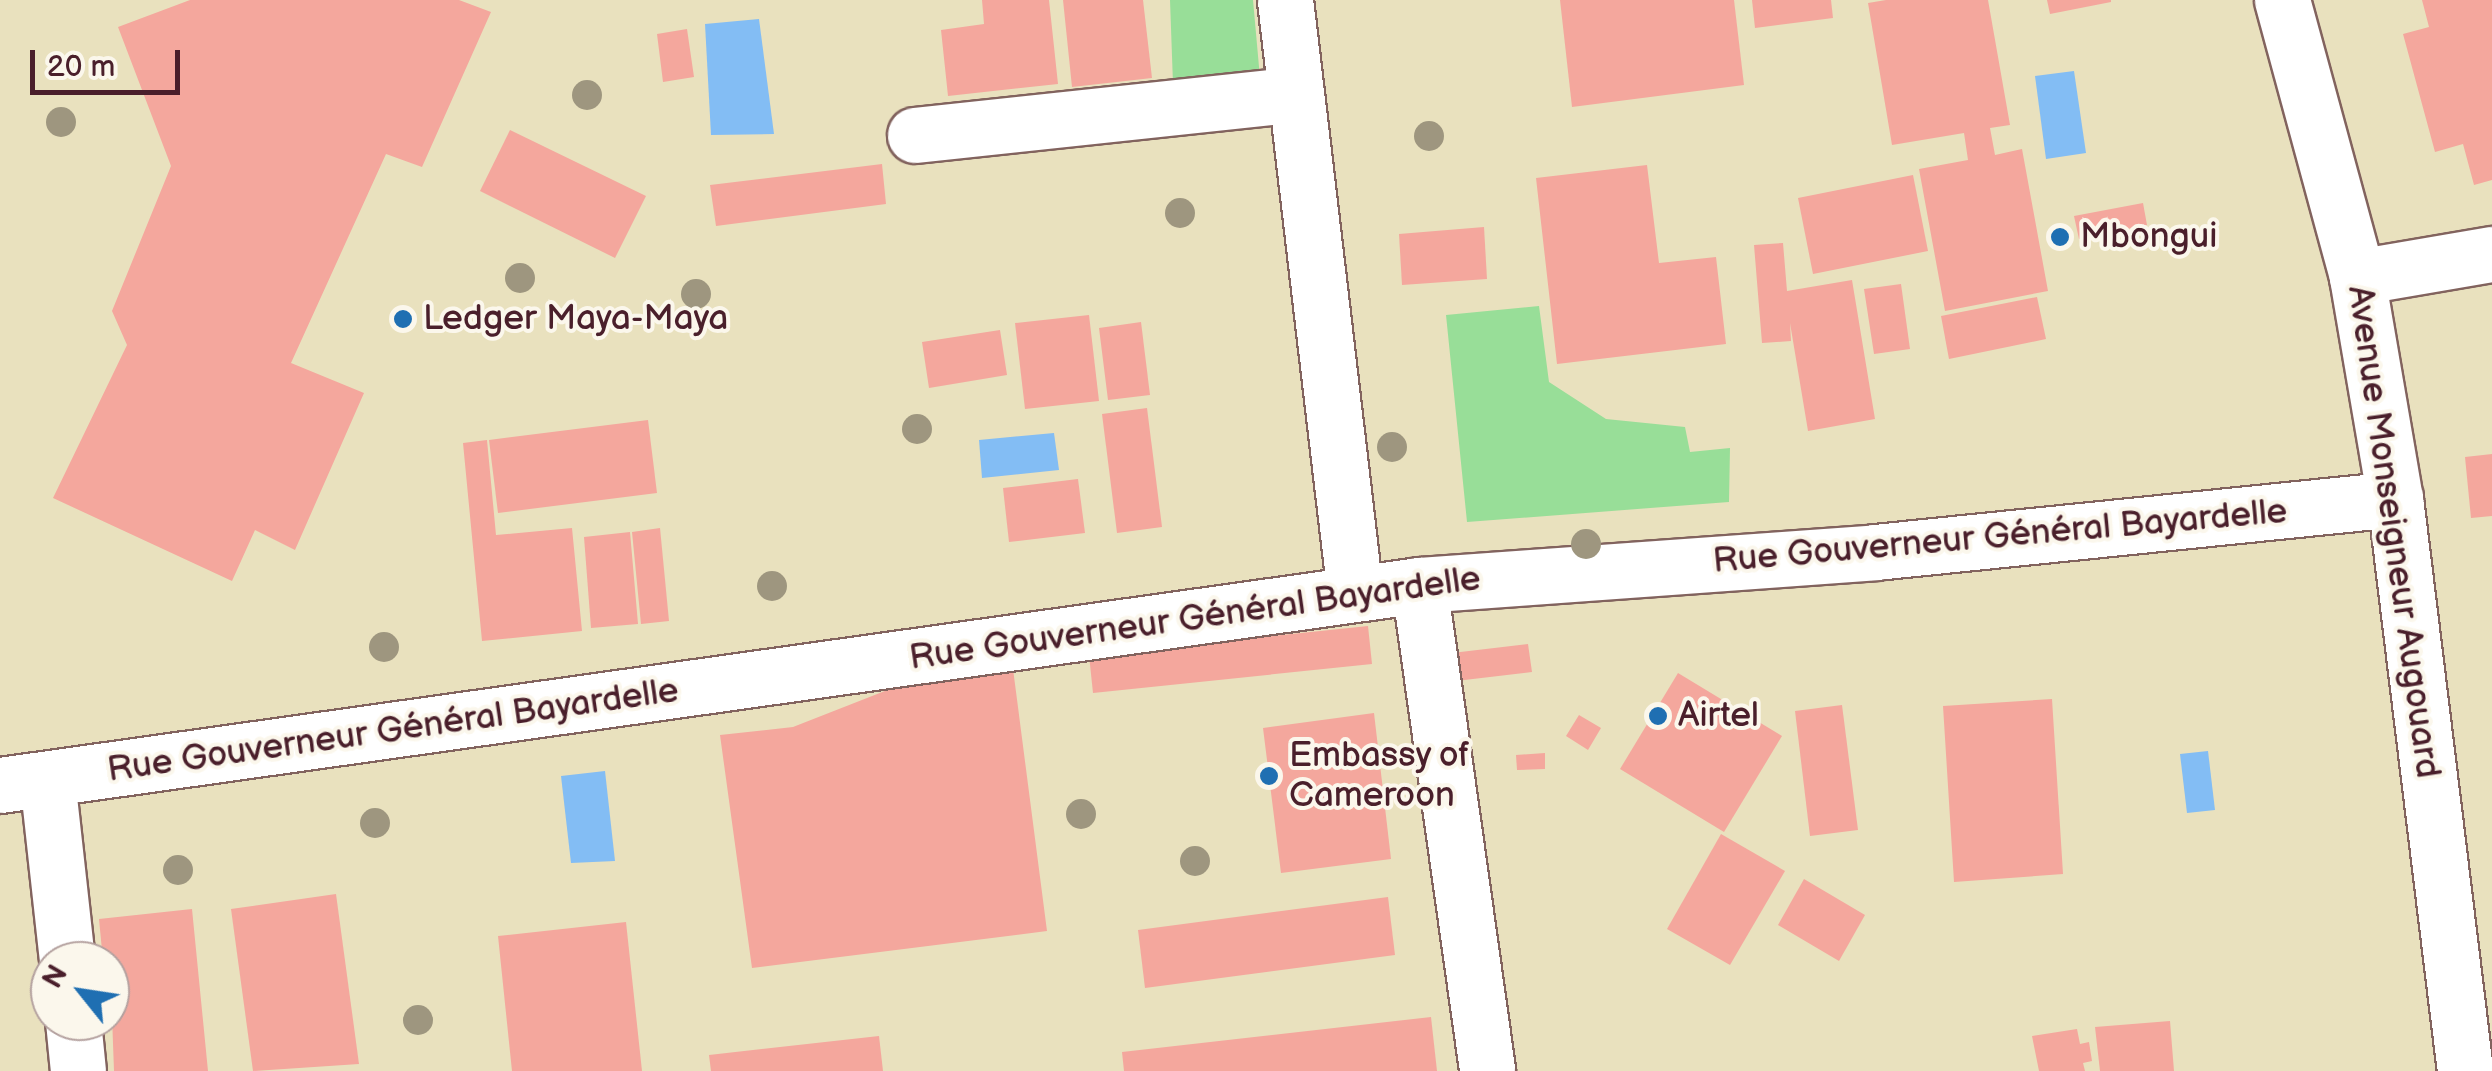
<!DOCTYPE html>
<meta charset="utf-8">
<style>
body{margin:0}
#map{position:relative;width:2492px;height:1071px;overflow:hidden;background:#e9e1be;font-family:"Balsamiq Sans",sans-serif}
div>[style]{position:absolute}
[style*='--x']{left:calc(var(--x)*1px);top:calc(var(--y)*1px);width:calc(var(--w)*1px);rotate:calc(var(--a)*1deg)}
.green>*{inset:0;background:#98de98}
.water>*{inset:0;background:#83bdf4}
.building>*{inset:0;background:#f4a79d}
.roads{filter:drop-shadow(2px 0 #82635e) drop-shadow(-2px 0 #82635e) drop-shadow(0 2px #82635e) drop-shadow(0 -2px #82635e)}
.minor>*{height:55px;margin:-27.5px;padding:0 27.5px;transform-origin:27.5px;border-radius:27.5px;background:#fff}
.trees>*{width:30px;height:30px;margin:-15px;border-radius:50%;background:#9e967f}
.dots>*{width:28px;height:28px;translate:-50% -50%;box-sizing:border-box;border:5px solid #fbf7ec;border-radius:50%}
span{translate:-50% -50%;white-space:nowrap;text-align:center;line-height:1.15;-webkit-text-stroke:8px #fbf7ec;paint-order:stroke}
.poi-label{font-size:35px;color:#4a1f2b}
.left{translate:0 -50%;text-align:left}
.street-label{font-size:35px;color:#4a1f2b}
.north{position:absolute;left:30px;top:941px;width:100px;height:100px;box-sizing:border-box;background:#fbf7ec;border:2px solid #b4a19f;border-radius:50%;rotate:300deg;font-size:28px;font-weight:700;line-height:40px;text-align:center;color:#4a1f2b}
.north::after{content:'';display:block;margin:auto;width:35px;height:45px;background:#1f6fb2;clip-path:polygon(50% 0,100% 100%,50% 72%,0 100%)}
.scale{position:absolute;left:30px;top:50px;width:150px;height:45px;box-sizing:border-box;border:5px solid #4a1f2b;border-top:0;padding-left:12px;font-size:30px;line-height:35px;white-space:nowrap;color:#4a1f2b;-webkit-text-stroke:8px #fbf7ec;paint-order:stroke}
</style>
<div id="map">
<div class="green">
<i style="clip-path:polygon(1170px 0,1253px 0,1260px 78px,1173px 84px)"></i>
<i style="clip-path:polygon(1539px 306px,1549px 382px,1606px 419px,1685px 427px,1690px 452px,1730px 448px,1729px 502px,1467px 522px,1446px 315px)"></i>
</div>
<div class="water">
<i style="clip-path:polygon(759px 19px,774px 134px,711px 135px,705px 24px)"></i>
<i style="clip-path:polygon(2074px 71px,2086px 153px,2046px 159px,2035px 76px)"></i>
<i style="clip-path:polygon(1054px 433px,1059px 470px,982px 478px,979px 440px)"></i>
<i style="clip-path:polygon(2208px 751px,2215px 810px,2187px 813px,2180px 754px)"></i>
<i style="clip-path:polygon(605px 771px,615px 861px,571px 863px,561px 776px)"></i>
</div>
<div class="building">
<i style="clip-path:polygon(190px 0,459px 0,491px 12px,422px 167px,386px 154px,291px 363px,364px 393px,295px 550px,255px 530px,232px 581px,53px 498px,127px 345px,112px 311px,171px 166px,118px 27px)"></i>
<i style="clip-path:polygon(982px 0,1049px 0,1058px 84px,948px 96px,941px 30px,984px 24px)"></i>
<i style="clip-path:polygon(1063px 0,1143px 0,1152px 78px,1072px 87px)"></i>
<i style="clip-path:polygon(1560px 0,1734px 0,1744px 85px,1572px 107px)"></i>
<i style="clip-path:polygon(1752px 0,1831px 0,1833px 18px,1755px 28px)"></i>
<i style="clip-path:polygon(1886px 0,1988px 0,2010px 125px,1990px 128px,1995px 155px,2022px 149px,2048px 291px,1945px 311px,1919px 169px,1968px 160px,1964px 133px,1892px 145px,1868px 3px)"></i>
<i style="clip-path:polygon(2047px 0,2111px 0,2111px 2px,2050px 14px)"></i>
<i style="clip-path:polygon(2422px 0,2492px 0,2492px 180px,2474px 185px,2463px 144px,2435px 152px,2403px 34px,2429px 27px)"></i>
<i style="clip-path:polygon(687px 29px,694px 77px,663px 82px,657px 34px)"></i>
<i style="clip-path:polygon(510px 130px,646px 196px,615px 258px,480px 191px)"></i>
<i style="clip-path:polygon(882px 164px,886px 204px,716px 226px,710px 185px)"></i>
<i style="clip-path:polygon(1647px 165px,1659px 263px,1716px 257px,1726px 344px,1557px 364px,1536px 178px)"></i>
<i style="clip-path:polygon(1913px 175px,1928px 251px,1813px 274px,1798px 198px)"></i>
<i style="clip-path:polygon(2143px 203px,2147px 225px,2079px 239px,2074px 216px)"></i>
<i style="clip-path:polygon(1484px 227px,1487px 279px,1402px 285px,1399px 234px)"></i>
<i style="clip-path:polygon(1783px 243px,1787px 291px,1852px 280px,1875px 419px,1808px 431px,1790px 323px,1791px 341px,1762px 343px,1754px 245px)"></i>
<i style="clip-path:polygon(1901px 284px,1910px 349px,1874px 354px,1864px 289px)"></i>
<i style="clip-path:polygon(2037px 297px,2046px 339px,1949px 359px,1941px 316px)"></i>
<i style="clip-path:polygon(1089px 315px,1099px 401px,1025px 409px,1015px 323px)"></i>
<i style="clip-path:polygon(1141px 322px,1150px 395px,1108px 400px,1099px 328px)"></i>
<i style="clip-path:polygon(1000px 330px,1007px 375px,929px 388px,922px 342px)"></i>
<i style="clip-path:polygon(1147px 408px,1162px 527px,1117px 533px,1102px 414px)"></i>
<i style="clip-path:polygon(648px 420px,657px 493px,498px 513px,489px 440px)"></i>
<i style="clip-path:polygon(487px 440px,496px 535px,572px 528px,582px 631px,482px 641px,463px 443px)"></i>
<i style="clip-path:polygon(2492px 454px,2492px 516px,2471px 518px,2465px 457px)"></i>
<i style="clip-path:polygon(1078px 479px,1085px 533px,1009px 542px,1003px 488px)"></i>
<i style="clip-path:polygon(660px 528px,669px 621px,641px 624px,632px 532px)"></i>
<i style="clip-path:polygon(630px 532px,638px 624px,591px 628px,584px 537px)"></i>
<i style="clip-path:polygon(1368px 626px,1372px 664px,1093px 693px,1089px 655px)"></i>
<i style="clip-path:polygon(1528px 644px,1532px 672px,1439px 683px,1435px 655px)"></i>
<i style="clip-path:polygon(1012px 661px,1047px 931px,752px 968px,720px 735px,793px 727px,941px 669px)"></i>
<i style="clip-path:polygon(1678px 673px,1782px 736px,1724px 832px,1620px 769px)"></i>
<i style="clip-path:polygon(2052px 699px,2063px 874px,1954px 882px,1943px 706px)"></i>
<i style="clip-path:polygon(1842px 705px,1858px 830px,1810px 836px,1795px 711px)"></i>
<i style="clip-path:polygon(1374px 713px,1391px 859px,1281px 873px,1263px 728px)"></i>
<i style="clip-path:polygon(1579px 715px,1601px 728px,1588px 750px,1566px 736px)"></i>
<i style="clip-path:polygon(1545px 753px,1545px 769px,1517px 770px,1516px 755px)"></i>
<i style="clip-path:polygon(1721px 834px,1785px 871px,1730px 965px,1667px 929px)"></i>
<i style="clip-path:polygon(1804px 879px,1865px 915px,1839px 961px,1778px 925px)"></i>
<i style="clip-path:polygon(336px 894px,359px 1064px,253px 1071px,231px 909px)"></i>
<i style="clip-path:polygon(1388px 897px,1395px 955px,1145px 988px,1138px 930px)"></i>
<i style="clip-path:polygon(192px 909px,208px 1071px,114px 1071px,110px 961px,103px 961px,99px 919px)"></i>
<i style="clip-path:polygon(626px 922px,642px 1071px,512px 1071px,498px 936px)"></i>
<i style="clip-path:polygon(1431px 1017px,1437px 1071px,1124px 1071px,1122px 1052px)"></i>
<i style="clip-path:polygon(2170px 1021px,2174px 1071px,2100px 1071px,2095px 1027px)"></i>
<i style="clip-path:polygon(2077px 1029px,2080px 1044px,2089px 1042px,2092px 1061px,2083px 1063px,2085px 1071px,2039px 1071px,2032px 1036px)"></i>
<i style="clip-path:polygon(879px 1036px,883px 1071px,711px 1071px,709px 1055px)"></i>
</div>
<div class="roads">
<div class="minor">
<i style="--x:1285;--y:0;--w:597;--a:83.27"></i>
<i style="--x:2282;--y:0;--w:287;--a:74.8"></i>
<i style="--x:2357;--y:277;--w:225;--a:80.3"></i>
<i style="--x:2395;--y:499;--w:576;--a:83.02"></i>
<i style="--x:915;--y:135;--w:383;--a:-6.1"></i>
<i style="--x:2357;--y:277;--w:137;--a:-9.7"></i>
<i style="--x:1419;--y:585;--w:491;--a:82"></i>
<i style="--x:47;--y:779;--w:183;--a:83.7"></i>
<i style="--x:0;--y:785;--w:1433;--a:-8.02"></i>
<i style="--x:1419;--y:585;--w:457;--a:-4.1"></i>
<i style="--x:1875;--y:552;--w:523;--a:-5.82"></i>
<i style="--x:73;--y:1021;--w:50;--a:84.3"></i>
</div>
</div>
<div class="trees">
<i style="left:587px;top:95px"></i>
<i style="left:61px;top:122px"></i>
<i style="left:1429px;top:136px"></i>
<i style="left:1180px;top:213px"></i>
<i style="left:520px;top:278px"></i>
<i style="left:696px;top:294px"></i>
<i style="left:917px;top:429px"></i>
<i style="left:1392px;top:447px"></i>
<i style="left:1586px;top:544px"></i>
<i style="left:772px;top:586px"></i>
<i style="left:384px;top:647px"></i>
<i style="left:1081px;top:814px"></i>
<i style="left:375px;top:823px"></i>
<i style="left:1195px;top:861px"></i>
<i style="left:178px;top:870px"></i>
<i style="left:418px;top:1020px"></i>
</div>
<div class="dots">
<i style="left:2060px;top:237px;background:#1f6fb2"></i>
<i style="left:403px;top:319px;background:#1f6fb2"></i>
<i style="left:1658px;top:716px;background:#1f6fb2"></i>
<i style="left:1269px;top:776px;background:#1f6fb2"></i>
</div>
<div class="poi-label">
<span class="left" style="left:2080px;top:237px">Mbongui</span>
<span class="left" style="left:423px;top:319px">Ledger Maya-Maya</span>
<span class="left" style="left:1678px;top:716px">Airtel</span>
<span class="left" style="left:1289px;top:776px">Embassy of<br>Cameroon</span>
</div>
<div class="street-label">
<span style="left:2393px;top:532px;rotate:82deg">Avenue Monseigneur Augouard</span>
<span style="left:2000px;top:537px;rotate:-5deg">Rue Gouverneur Général Bayardelle</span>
<span style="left:1195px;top:619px;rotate:-8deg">Rue Gouverneur Général Bayardelle</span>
<span style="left:393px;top:731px;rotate:-8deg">Rue Gouverneur Général Bayardelle</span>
</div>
<div class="north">N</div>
<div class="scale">20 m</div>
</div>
